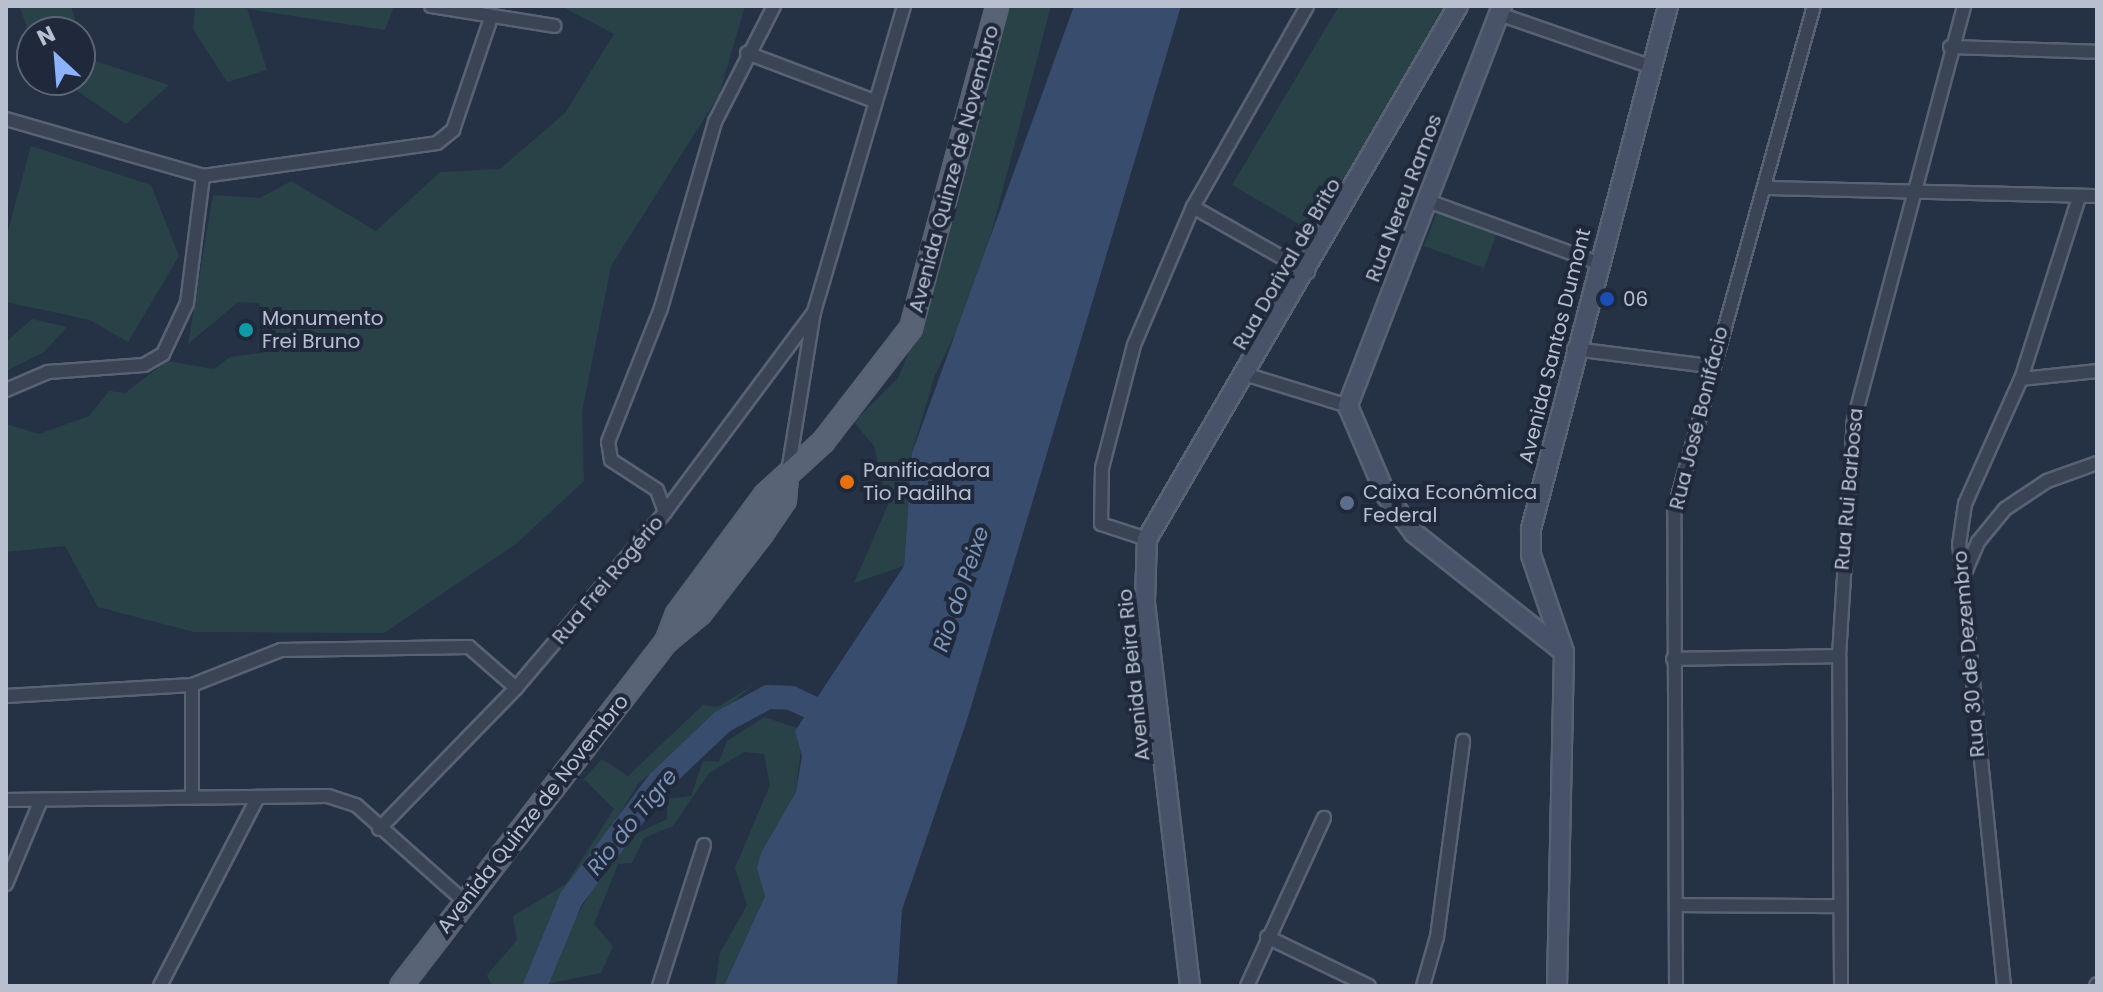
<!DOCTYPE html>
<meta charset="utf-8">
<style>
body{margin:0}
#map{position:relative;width:2103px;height:992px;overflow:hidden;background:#253246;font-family:Poppins,sans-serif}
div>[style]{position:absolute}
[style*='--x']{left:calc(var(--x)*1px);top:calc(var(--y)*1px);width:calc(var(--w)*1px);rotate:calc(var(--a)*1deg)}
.green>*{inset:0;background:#284247}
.water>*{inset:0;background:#384c6e}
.river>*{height:24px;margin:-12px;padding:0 12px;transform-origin:12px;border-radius:12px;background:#384c6e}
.roads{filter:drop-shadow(2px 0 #596273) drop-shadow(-2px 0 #596273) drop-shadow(0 2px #596273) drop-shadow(0 -2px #596273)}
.street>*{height:12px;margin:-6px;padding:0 6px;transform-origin:6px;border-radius:6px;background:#3a4455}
.secondary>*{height:18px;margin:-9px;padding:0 9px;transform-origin:9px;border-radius:9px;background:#485369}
.primary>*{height:20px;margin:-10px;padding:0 10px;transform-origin:10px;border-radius:10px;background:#586375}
.dots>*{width:22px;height:22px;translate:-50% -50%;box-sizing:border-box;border:4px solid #1f293b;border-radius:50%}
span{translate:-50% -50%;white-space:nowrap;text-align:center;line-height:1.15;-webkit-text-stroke:8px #1f293b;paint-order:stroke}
.street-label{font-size:20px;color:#b8c0cf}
.poi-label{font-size:20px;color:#b8c0cf}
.left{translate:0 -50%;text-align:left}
.water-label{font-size:22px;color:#7d93b8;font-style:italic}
.frame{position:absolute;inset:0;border:8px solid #b8c0cf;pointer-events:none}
.north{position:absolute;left:16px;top:16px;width:80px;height:80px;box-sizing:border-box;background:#1f293b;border:2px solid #5c6576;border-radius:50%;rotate:334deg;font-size:22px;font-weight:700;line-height:32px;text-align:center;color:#b8c0cf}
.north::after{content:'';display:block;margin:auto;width:28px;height:36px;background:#8db3ff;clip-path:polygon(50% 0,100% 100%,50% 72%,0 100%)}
</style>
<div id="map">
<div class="green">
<i style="clip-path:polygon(19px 6px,71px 6px,79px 32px,32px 32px,32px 40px)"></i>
<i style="clip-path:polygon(195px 6px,394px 6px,385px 30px,247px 9px,267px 70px,227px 82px,193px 29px)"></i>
<i style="clip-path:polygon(561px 6px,745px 6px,719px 95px,611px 266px,582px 412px,584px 481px,516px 544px,384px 633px,194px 632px,98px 607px,65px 546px,6px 552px,6px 424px,39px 434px,89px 416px,109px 391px,125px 393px,167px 361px,214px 369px,230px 357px,263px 353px,273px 338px,259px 303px,238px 302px,188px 344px,213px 195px,260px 198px,291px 181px,376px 231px,440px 172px,500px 169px,565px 113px,614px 34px)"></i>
<i style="clip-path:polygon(1006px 6px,1051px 6px,976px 291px,935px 375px,912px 452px,904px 566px,854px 583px,888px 505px,874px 446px,854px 422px,898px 378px,922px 320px)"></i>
<i style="clip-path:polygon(1339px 6px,1451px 6px,1313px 232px,1232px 185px)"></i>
<i style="clip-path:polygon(80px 37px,86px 58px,169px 85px,126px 124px,61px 80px,80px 80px)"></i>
<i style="clip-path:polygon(31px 146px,151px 185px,179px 256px,128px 342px,90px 320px,6px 302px,6px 238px)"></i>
<i style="clip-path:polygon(1438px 210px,1497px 232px,1484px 268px,1424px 246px)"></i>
<i style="clip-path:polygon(32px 319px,67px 327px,44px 352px,6px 371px,6px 342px)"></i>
<i style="clip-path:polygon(753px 685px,638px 784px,550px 925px,526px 986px,492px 986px,487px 975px,517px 940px,513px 916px,566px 884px,614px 809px,584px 779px,602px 759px,628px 776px,703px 705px,718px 707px)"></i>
<i style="clip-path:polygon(764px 717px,803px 730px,796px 792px,765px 896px,724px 986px,715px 986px,720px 953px,747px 905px,735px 868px,770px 785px,764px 754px,744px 752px,709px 773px,673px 826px,644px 838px,632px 863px,618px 864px,594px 924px,613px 946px,601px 973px,537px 986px,620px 841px,667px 819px,667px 799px,691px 796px,703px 761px,719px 762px,727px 741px)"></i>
</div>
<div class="water">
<i style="clip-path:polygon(1074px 6px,1181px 6px,967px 720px,902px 910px,897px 986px,724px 986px,765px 896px,757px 868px,761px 853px,796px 792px,802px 756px,795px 731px,904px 566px,912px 453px)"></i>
</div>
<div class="river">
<i style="--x:535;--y:986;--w:94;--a:-67.5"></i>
<i style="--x:571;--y:899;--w:146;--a:-53.1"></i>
<i style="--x:659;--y:782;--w:87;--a:-43.6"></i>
<i style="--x:722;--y:722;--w:52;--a:-28.5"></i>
<i style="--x:768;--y:697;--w:23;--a:2"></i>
<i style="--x:791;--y:698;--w:55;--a:24.7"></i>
</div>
<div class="roads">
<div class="street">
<i style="--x:431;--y:6;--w:125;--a:9.2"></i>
<i style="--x:1499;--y:14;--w:162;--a:19.1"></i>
<i style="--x:1950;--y:47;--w:147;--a:1.9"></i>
<i style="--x:747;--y:53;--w:136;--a:20.7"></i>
<i style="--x:6;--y:119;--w:205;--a:16.1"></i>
<i style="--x:203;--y:176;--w:236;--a:-8"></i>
<i style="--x:437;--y:143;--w:21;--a:-39"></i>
<i style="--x:453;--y:130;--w:115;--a:-71.3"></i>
<i style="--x:1764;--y:188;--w:333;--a:1.4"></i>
<i style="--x:1425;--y:200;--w:184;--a:20"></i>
<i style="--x:1193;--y:207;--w:132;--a:29.5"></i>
<i style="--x:1574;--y:349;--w:136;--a:7.2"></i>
<i style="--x:1248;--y:375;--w:105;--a:17.2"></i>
<i style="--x:2021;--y:379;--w:76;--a:-6"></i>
<i style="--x:6;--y:390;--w:46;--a:-23.2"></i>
<i style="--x:48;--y:372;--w:96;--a:-4.2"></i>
<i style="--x:144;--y:365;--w:22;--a:-30"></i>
<i style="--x:163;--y:354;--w:56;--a:-64.8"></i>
<i style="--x:187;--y:303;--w:128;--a:-82.8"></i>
<i style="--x:788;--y:472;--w:162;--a:-80.8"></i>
<i style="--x:814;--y:312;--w:319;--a:-73.6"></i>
<i style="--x:665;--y:512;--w:23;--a:-110"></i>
<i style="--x:657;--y:490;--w:55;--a:-146.9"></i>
<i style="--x:611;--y:460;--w:18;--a:-99"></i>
<i style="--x:608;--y:442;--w:144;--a:-68.4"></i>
<i style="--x:661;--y:308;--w:194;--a:-73.8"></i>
<i style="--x:715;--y:122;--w:130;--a:-63"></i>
<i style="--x:1147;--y:539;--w:48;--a:-161.9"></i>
<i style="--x:1101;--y:524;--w:56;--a:-89"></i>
<i style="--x:1102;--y:468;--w:127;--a:-75.4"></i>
<i style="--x:1134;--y:345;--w:150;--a:-66.9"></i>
<i style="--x:1193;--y:207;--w:231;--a:-60.4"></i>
<i style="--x:1964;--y:575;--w:36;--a:-67"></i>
<i style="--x:1978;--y:542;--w:43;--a:-50.7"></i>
<i style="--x:2005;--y:509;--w:50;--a:-33.7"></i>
<i style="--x:2047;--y:481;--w:53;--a:-19.8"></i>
<i style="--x:1673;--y:659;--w:166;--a:-1"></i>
<i style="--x:192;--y:685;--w:111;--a:90"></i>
<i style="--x:6;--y:696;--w:186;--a:-3.4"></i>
<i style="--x:192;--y:685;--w:96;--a:-21.5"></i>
<i style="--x:281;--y:650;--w:188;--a:-0.9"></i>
<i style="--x:469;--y:647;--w:62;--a:41.1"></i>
<i style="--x:6;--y:800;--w:322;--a:-0.7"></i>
<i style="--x:328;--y:796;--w:29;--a:18"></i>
<i style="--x:356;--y:805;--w:146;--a:41.7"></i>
<i style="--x:379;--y:829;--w:197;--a:-45.8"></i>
<i style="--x:516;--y:688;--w:231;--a:-49.7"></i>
<i style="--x:665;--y:512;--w:249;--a:-53.3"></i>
<i style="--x:6;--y:884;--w:91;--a:-67.4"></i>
<i style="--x:1677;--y:905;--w:163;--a:0.4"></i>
<i style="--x:1267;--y:937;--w:113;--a:25.7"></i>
<i style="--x:160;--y:986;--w:213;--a:-62.6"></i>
<i style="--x:659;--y:986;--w:148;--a:-72.3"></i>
<i style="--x:1247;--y:986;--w:185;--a:-65.4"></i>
<i style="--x:1423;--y:986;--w:51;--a:-74.1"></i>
<i style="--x:1437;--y:937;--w:198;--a:-82.4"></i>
<i style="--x:1676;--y:986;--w:475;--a:-90.2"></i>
<i style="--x:1674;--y:511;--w:524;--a:-74.51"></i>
<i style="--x:1841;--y:986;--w:330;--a:-90.3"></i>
<i style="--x:1839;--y:656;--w:236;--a:-86.4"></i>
<i style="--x:1854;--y:420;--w:428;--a:-75.1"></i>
<i style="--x:2004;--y:986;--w:443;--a:-95.8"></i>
<i style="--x:1959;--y:545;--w:41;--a:-81.7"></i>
<i style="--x:1965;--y:504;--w:137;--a:-65.9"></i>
<i style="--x:2021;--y:379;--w:191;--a:-72.3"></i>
<i style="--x:2096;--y:986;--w:2;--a:-63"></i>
</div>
<div class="secondary">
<i style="--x:1502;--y:6;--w:429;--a:111.1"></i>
<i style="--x:1348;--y:406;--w:97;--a:66.9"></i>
<i style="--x:1386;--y:495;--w:47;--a:53.6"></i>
<i style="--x:1414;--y:533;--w:191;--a:38.4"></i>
<i style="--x:1190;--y:986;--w:388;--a:-96.7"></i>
<i style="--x:1145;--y:601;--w:62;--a:-88.2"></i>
<i style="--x:1147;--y:539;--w:617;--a:-59.74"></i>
<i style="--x:1557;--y:986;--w:334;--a:-88.8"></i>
<i style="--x:1564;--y:652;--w:102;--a:-108.8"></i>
<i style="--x:1531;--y:555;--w:26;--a:-90"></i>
<i style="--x:1531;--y:529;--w:541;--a:-75.32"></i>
</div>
<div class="primary">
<i style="--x:666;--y:642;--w:44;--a:-39.5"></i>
<i style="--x:700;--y:614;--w:101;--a:-52.2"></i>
<i style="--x:762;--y:534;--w:41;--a:-55.9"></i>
<i style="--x:785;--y:500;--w:21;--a:-85"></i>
<i style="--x:401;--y:986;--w:434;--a:-52.4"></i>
<i style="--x:666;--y:642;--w:30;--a:-69"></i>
<i style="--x:677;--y:614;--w:148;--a:-53.5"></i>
<i style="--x:765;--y:495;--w:79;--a:-42.4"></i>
<i style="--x:823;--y:442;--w:144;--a:-52.3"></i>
<i style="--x:911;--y:328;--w:333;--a:-75"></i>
</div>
</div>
<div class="dots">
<i style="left:1607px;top:299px;background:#1a4fb4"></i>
<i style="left:246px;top:330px;background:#0f9aa8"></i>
<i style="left:847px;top:482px;background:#e8710a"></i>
<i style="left:1347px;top:503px;background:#5c6f8a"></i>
</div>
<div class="street-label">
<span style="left:954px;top:169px;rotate:-75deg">Avenida Quinze de Novembro</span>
<span style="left:1404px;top:198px;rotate:-69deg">Rua Nereu Ramos</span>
<span style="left:1287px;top:264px;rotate:-60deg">Rua Dorival de Brito</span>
<span style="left:1555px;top:346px;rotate:-76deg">Avenida Santos Dumont</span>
<span style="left:1699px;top:418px;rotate:-76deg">Rua José Bonifácio</span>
<span style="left:1849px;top:489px;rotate:-85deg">Rua Rui Barbosa</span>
<span style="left:608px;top:580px;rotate:-50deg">Rua Frei Rogério</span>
<span style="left:1969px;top:654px;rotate:-95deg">Rua 30 de Dezembro</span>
<span style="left:1134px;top:675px;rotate:-96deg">Avenida Beira Rio</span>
<span style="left:533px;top:814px;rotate:-52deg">Avenida Quinze de Novembro</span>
</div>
<div class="poi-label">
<span class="left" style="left:1623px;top:299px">06</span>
<span class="left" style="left:262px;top:330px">Monumento<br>Frei Bruno</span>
<span class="left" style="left:863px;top:482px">Panificadora<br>Tio Padilha</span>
<span class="left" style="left:1363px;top:504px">Caixa Econômica<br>Federal</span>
</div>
<div class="water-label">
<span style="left:961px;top:589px;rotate:-71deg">Rio do Peixe</span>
<span style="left:632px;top:822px;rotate:-51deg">Rio do Tigre</span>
</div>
<div class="frame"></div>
<div class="north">N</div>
</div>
